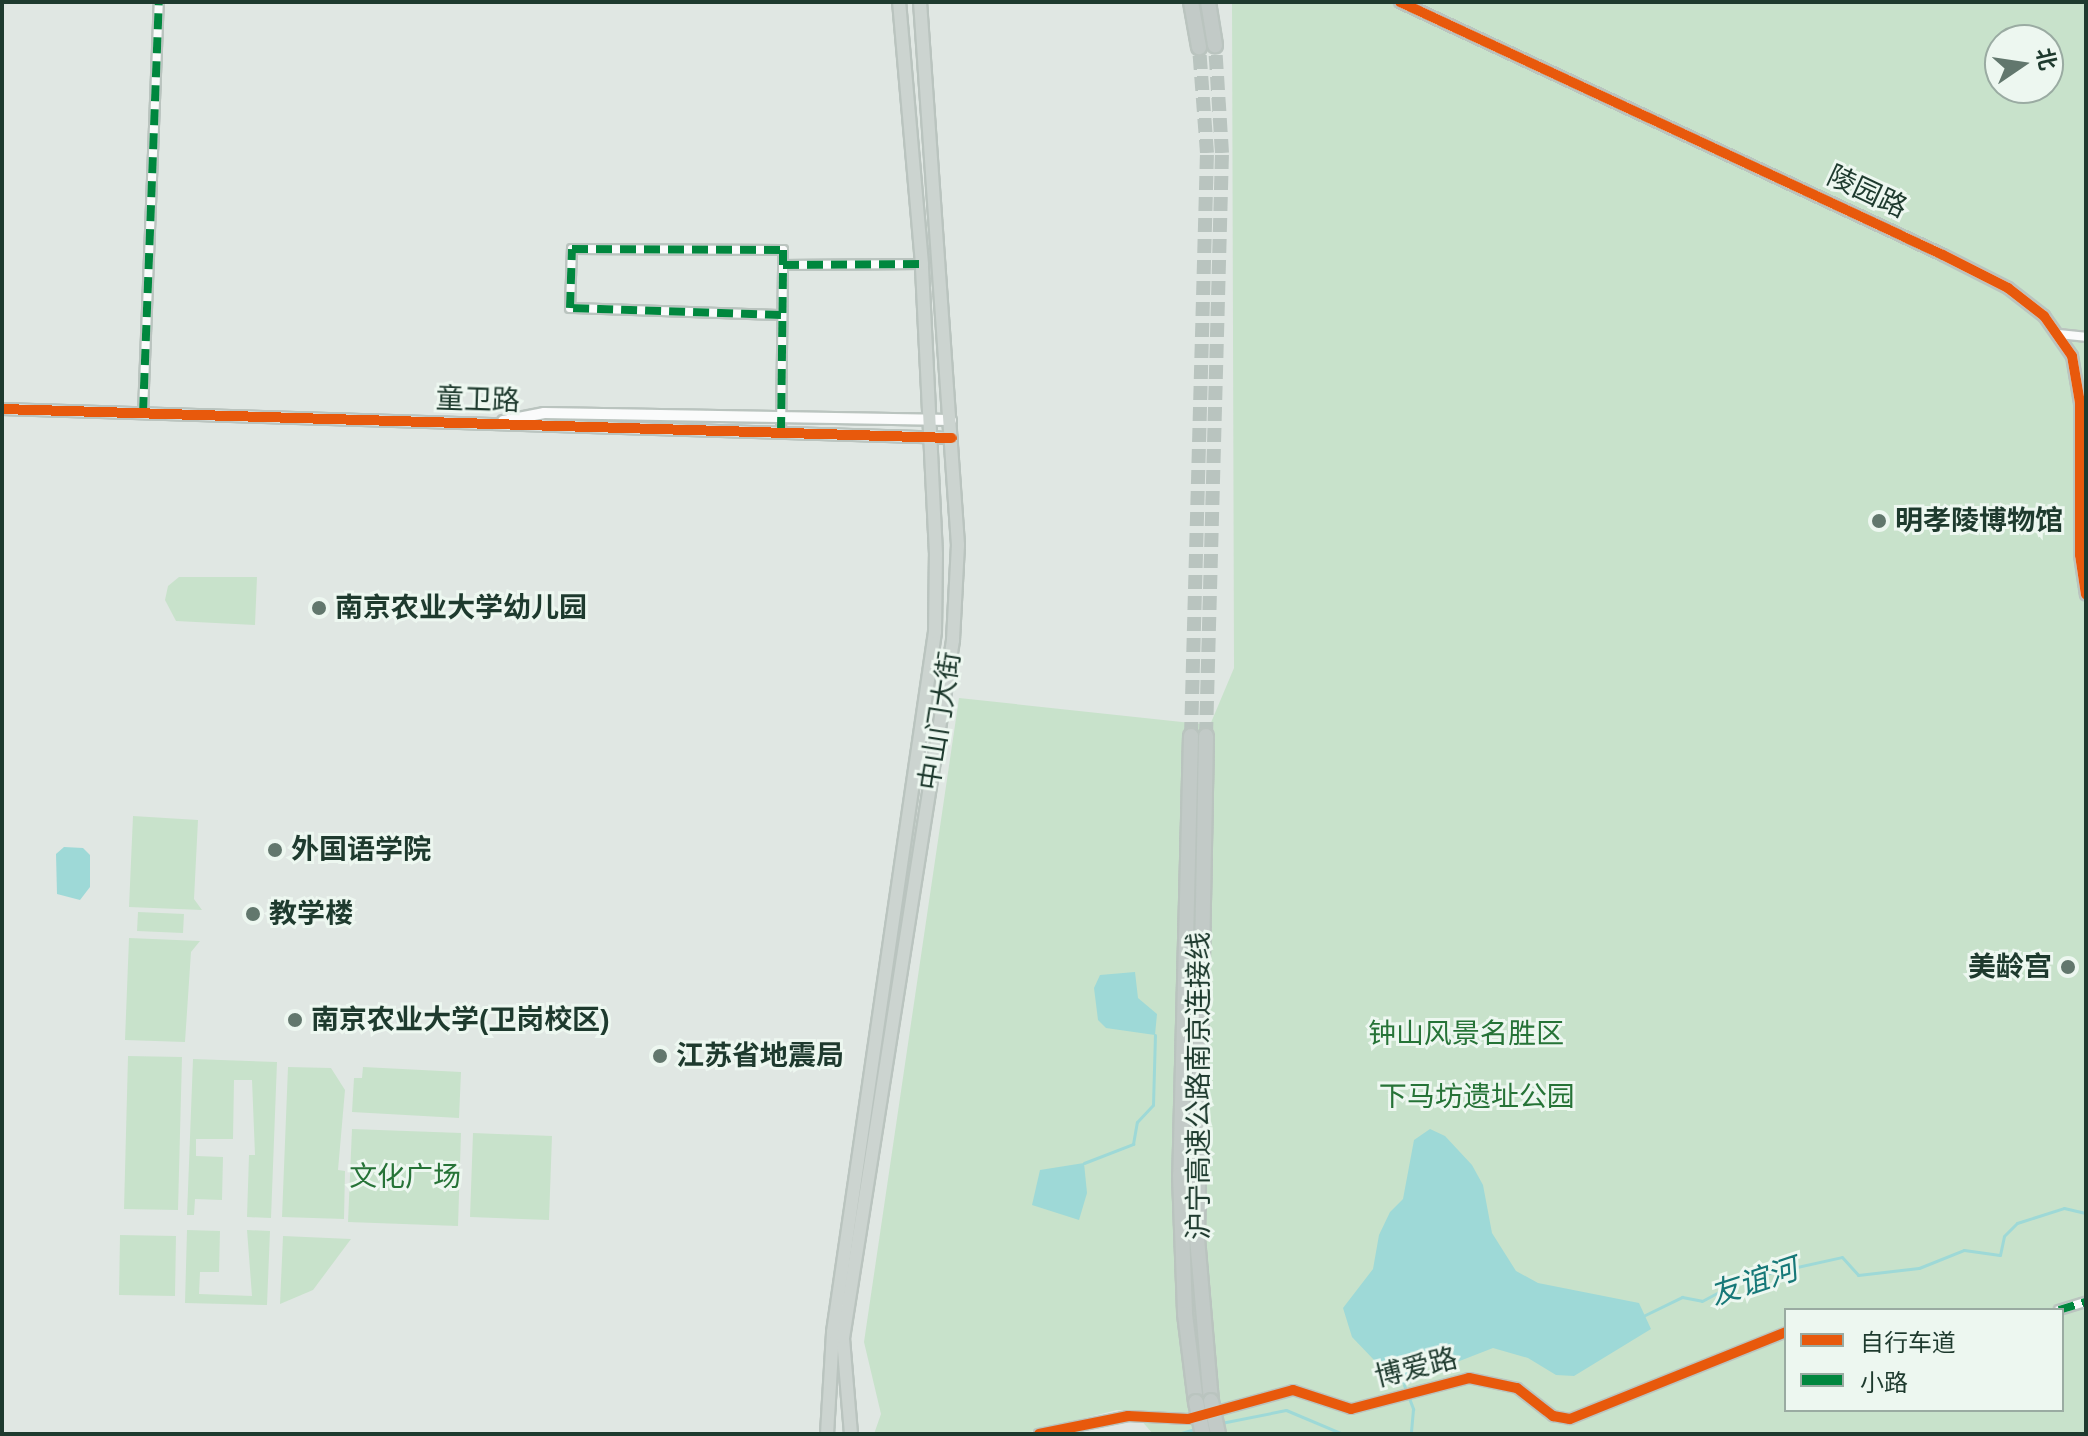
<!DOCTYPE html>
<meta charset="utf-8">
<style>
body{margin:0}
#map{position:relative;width:2088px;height:1436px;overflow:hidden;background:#e0e7e3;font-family:Helvetica,"Noto Sans SC",sans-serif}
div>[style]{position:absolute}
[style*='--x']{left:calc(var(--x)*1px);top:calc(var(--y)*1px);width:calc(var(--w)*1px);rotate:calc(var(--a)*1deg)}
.green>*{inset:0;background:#c8e2cb}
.water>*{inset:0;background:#9ed9d7}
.stream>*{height:3px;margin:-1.5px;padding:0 1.5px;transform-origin:1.5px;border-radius:1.5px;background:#9ed9d7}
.trunk-tunnel>*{height:14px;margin-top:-7px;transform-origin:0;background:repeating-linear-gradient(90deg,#b9c4bf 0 14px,transparent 0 21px)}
.roads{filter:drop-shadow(2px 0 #bac4bf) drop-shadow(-2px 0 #bac4bf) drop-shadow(0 2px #bac4bf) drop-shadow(0 -2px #bac4bf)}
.minor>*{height:8px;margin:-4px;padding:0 4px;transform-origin:4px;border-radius:4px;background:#fafbfb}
.tertiary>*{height:10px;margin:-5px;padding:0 5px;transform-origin:5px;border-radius:5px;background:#fafbfb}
.primary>*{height:12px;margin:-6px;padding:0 6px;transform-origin:6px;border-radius:6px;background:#ccd4d0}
.trunk>*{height:14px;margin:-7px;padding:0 7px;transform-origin:7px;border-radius:7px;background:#c2cac7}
.bridges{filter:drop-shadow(2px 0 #bac4bf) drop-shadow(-2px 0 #bac4bf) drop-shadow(0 2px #bac4bf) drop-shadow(0 -2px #bac4bf)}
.trunk-bridge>*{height:14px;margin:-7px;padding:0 7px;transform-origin:7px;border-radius:7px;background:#c2cac7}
.quiet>*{height:8px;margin-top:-4px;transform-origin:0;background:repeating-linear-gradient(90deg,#00873e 0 16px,transparent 0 24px)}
.cycleway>*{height:10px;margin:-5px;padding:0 5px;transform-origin:5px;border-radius:5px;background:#e8590c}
.dots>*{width:22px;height:22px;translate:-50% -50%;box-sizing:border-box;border:4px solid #edf7f0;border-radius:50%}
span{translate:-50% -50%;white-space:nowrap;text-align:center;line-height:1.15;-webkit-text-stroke:6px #edf7f0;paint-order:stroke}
.street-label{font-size:28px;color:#1e3a2e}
.poi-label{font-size:28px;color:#1e3a2e;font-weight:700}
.left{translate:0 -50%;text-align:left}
.right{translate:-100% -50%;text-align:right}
.park-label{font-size:28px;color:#267337}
.water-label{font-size:30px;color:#167878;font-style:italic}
.frame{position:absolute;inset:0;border:4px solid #1e3a2e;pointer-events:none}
.legend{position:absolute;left:1784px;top:1308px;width:280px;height:104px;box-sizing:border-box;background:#edf7f0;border:2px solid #9aaba2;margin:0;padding:10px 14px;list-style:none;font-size:24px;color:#1e3a2e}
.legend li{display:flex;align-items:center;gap:16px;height:40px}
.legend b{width:40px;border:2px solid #9aaba2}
.north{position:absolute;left:1984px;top:24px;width:80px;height:80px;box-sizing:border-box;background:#edf7f0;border:2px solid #9aaba2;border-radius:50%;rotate:77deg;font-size:22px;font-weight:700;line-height:32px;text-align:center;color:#1e3a2e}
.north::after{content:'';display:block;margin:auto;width:28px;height:36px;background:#62776d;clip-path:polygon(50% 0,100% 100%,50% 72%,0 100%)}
</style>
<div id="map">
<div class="green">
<i style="clip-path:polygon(evenodd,1232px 2px,2086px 2px,2086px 1434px,1153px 1434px,1133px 1411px,1117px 1410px,1022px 1434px,874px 1434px,881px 1414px,864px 1342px,959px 698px,1210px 725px,1234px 668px,1232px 2px,2000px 40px,2048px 40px,2048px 88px,2000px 88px,2000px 40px,1232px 2px,1786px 1310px,2062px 1310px,2062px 1410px,1786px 1410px,1786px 1310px)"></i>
<i style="clip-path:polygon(179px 577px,257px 577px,255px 625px,176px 621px,165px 600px,168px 586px)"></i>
<i style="clip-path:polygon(133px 816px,198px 820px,194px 899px,202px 910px,129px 907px)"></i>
<i style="clip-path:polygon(138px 912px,184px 914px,183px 933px,137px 931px)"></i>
<i style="clip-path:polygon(129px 938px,200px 941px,191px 952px,185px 1042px,125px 1040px)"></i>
<i style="clip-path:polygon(128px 1056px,182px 1057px,178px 1210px,124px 1209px)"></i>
<i style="clip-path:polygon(193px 1059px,277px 1062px,271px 1218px,247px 1217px,249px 1155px,255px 1155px,252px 1080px,234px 1080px,233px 1139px,196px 1139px,196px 1156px,223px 1157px,222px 1200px,195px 1199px,194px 1215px,187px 1215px)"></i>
<i style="clip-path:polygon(288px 1067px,331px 1068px,345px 1090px,338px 1170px,345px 1171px,344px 1219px,282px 1217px)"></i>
<i style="clip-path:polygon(363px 1067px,461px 1072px,459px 1118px,352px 1112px,354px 1078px,362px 1078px)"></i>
<i style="clip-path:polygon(352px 1129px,461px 1133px,458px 1226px,348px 1222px)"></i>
<i style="clip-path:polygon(473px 1133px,552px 1136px,549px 1220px,470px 1217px)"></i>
<i style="clip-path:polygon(187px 1230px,220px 1231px,219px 1272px,200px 1272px,199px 1294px,252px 1296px,247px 1230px,270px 1231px,267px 1305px,185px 1303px)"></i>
<i style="clip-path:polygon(120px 1235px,176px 1236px,175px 1296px,119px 1295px)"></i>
<i style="clip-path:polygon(283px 1236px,351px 1239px,313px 1290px,280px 1304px)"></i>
</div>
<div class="water">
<i style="clip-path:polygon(64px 847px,83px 848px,90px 855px,90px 887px,80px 900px,57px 894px,56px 854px)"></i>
<i style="clip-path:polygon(1135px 972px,1138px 998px,1157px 1014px,1155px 1035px,1106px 1028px,1098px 1020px,1094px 988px,1100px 975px)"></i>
<i style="clip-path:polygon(1430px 1129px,1445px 1136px,1472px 1165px,1483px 1185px,1492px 1233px,1516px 1271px,1538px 1283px,1639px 1303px,1651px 1329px,1574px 1376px,1556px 1375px,1528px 1358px,1493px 1348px,1457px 1362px,1431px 1356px,1422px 1360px,1414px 1382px,1398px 1385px,1352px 1337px,1343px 1308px,1373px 1269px,1379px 1235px,1390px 1212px,1403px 1199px,1414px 1140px)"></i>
<i style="clip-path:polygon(1084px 1163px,1087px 1193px,1079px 1220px,1032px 1205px,1040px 1170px)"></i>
</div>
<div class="stream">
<i style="--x:1084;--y:1163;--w:53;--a:-21.2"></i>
<i style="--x:1133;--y:1144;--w:22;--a:-80"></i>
<i style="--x:1137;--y:1122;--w:23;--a:-47"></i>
<i style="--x:1153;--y:1105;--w:70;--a:-88.4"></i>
<i style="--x:1641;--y:1317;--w:46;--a:-26"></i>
<i style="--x:1682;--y:1297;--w:20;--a:11"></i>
<i style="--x:1702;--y:1301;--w:47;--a:-28.2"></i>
<i style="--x:1743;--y:1279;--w:101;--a:-12.5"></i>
<i style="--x:1842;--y:1257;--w:24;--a:48"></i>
<i style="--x:1858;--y:1275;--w:61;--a:-6.5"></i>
<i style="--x:1919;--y:1268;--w:48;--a:-21.8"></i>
<i style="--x:1964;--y:1250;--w:36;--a:8"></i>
<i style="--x:2000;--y:1255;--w:19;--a:-78"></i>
<i style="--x:2004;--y:1236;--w:18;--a:-45"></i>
<i style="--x:2017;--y:1223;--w:49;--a:-17.7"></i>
<i style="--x:2064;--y:1208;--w:23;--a:13"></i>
<i style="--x:1404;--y:1385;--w:26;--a:69"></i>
<i style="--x:1413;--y:1409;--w:25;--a:95"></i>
<i style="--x:1221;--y:1423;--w:66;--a:-11.3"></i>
<i style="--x:1286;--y:1410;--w:62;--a:22.8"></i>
<i style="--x:1178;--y:1434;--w:21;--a:-17"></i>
</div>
<div class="trunk-tunnel">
<i style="--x:1191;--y:736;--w:583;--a:-88.43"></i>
<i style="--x:1207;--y:153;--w:106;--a:-94.3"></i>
<i style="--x:1206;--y:736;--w:583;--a:-88.43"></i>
<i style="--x:1222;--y:153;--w:108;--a:-93.7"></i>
</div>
<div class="roads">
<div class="minor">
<i style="--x:781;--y:315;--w:211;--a:-178.1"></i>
<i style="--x:570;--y:308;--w:59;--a:-88.1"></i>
<i style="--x:572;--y:249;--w:211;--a:0.3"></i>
<i style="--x:783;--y:250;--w:15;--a:90"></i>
<i style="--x:783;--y:265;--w:139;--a:-0.4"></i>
<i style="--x:2058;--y:334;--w:28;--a:6"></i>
<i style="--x:143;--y:413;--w:411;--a:-87.8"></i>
<i style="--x:781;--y:433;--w:168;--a:-89.3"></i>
<i style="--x:2059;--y:1310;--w:28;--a:-17"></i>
<i style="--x:1039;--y:1434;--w:91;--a:-11.4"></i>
<i style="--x:1128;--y:1416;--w:60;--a:2.9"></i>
<i style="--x:1188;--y:1419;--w:109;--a:-15.4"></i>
<i style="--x:1293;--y:1390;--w:61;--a:18.1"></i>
<i style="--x:1351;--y:1409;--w:122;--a:-14.7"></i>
<i style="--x:1469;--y:1378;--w:49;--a:11.8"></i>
<i style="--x:1517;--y:1388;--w:46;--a:37.9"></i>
<i style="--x:1553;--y:1416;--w:17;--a:10"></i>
<i style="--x:1570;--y:1419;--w:233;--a:-21.9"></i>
</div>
<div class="tertiary">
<i style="--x:1400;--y:2;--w:599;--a:24.98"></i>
<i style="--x:1943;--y:255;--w:73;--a:26.9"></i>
<i style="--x:2008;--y:288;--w:46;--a:37.9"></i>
<i style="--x:2044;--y:316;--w:49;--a:55"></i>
<i style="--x:2072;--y:356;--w:48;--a:80.3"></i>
<i style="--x:2080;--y:403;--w:152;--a:90"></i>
<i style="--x:2080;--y:555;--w:40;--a:81.5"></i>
<i style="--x:2;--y:409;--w:950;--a:1.75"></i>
<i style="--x:503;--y:421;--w:42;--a:-11"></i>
<i style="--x:544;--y:413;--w:407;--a:1"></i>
</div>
<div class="primary">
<i style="--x:827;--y:1434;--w:102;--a:-86.6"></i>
<i style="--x:833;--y:1332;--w:707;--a:-81.71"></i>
<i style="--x:935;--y:632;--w:78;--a:-89.3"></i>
<i style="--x:936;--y:554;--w:290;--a:-92.8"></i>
<i style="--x:922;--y:264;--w:263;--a:-95"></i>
<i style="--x:851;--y:1434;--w:96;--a:-94.8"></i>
<i style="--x:843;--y:1338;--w:707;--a:-81.04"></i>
<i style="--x:953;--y:640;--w:95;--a:-87"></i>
<i style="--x:958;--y:545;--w:544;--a:-94"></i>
</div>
<div class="trunk">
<i style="--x:1191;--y:2;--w:46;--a:79.9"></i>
<i style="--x:1208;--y:2;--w:44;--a:80.8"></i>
<i style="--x:1191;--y:736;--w:439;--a:91.4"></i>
<i style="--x:1180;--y:1175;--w:139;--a:87.9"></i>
<i style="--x:1185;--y:1314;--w:89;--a:82.9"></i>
<i style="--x:1206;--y:736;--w:502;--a:91.03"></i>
<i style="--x:1197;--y:1238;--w:164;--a:85.1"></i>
</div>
</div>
<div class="bridges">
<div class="trunk-bridge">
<i style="--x:1211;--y:1401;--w:34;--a:78"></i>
<i style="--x:1196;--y:1402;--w:33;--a:78"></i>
</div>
</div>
<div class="quiet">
<i style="--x:781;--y:315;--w:211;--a:-178.1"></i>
<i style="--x:570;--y:308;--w:59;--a:-88.1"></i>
<i style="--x:572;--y:249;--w:211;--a:0.3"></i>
<i style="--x:783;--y:250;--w:15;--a:90"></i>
<i style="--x:783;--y:265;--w:139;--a:-0.4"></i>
<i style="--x:143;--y:413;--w:411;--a:-87.8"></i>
<i style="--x:781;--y:433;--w:168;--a:-89.3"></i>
<i style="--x:2059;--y:1310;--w:28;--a:-17"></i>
</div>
<div class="cycleway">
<i style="--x:1400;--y:2;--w:599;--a:24.98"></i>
<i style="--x:1943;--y:255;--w:73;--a:26.9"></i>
<i style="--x:2008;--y:288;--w:46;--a:37.9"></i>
<i style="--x:2044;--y:316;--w:49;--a:55"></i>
<i style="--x:2072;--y:356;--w:48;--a:80.3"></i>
<i style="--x:2080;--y:403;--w:152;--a:90"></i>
<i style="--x:2080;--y:555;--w:40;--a:81.5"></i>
<i style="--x:2;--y:409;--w:950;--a:1.75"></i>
<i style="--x:1039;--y:1434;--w:91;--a:-11.4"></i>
<i style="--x:1128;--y:1416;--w:60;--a:2.9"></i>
<i style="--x:1188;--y:1419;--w:109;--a:-15.4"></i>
<i style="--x:1293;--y:1390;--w:61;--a:18.1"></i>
<i style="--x:1351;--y:1409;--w:122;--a:-14.7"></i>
<i style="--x:1469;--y:1378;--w:49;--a:11.8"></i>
<i style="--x:1517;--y:1388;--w:46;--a:37.9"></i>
<i style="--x:1553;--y:1416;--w:17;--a:10"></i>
<i style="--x:1570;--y:1419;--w:233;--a:-21.9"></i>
</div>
<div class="dots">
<i style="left:1879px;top:521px;background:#62776d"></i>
<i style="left:319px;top:608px;background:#62776d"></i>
<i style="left:275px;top:850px;background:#62776d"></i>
<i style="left:253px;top:914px;background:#62776d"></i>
<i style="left:2068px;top:967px;background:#62776d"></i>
<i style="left:295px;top:1020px;background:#62776d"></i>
<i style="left:660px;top:1056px;background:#62776d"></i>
</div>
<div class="street-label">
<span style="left:1867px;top:192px;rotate:25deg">陵园路</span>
<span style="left:478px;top:400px;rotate:2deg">童卫路</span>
<span style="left:940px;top:721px;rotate:-81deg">中山门大街</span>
<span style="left:1199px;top:1086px;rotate:-90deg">沪宁高速公路南京连接线</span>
<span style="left:1416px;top:1368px;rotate:-14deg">博爱路</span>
</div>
<div class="poi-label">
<span class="left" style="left:1895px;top:521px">明孝陵博物馆</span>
<span class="left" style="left:335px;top:608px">南京农业大学幼儿园</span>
<span class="left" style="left:291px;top:850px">外国语学院</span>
<span class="left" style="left:269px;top:914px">教学楼</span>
<span class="right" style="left:2052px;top:967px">美龄宫</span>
<span class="left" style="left:311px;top:1020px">南京农业大学(卫岗校区)</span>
<span class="left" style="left:676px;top:1056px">江苏省地震局</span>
</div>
<div class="park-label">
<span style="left:1466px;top:1034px">钟山风景名胜区</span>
<span style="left:1477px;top:1097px">下马坊遗址公园</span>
<span style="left:405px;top:1177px">文化广场</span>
</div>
<div class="water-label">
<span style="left:1754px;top:1282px;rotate:-18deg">友谊河</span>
</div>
<div class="frame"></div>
<ul class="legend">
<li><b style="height:10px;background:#e8590c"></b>自行车道</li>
<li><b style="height:10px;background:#00873e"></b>小路</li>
</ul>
<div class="north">北</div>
</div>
